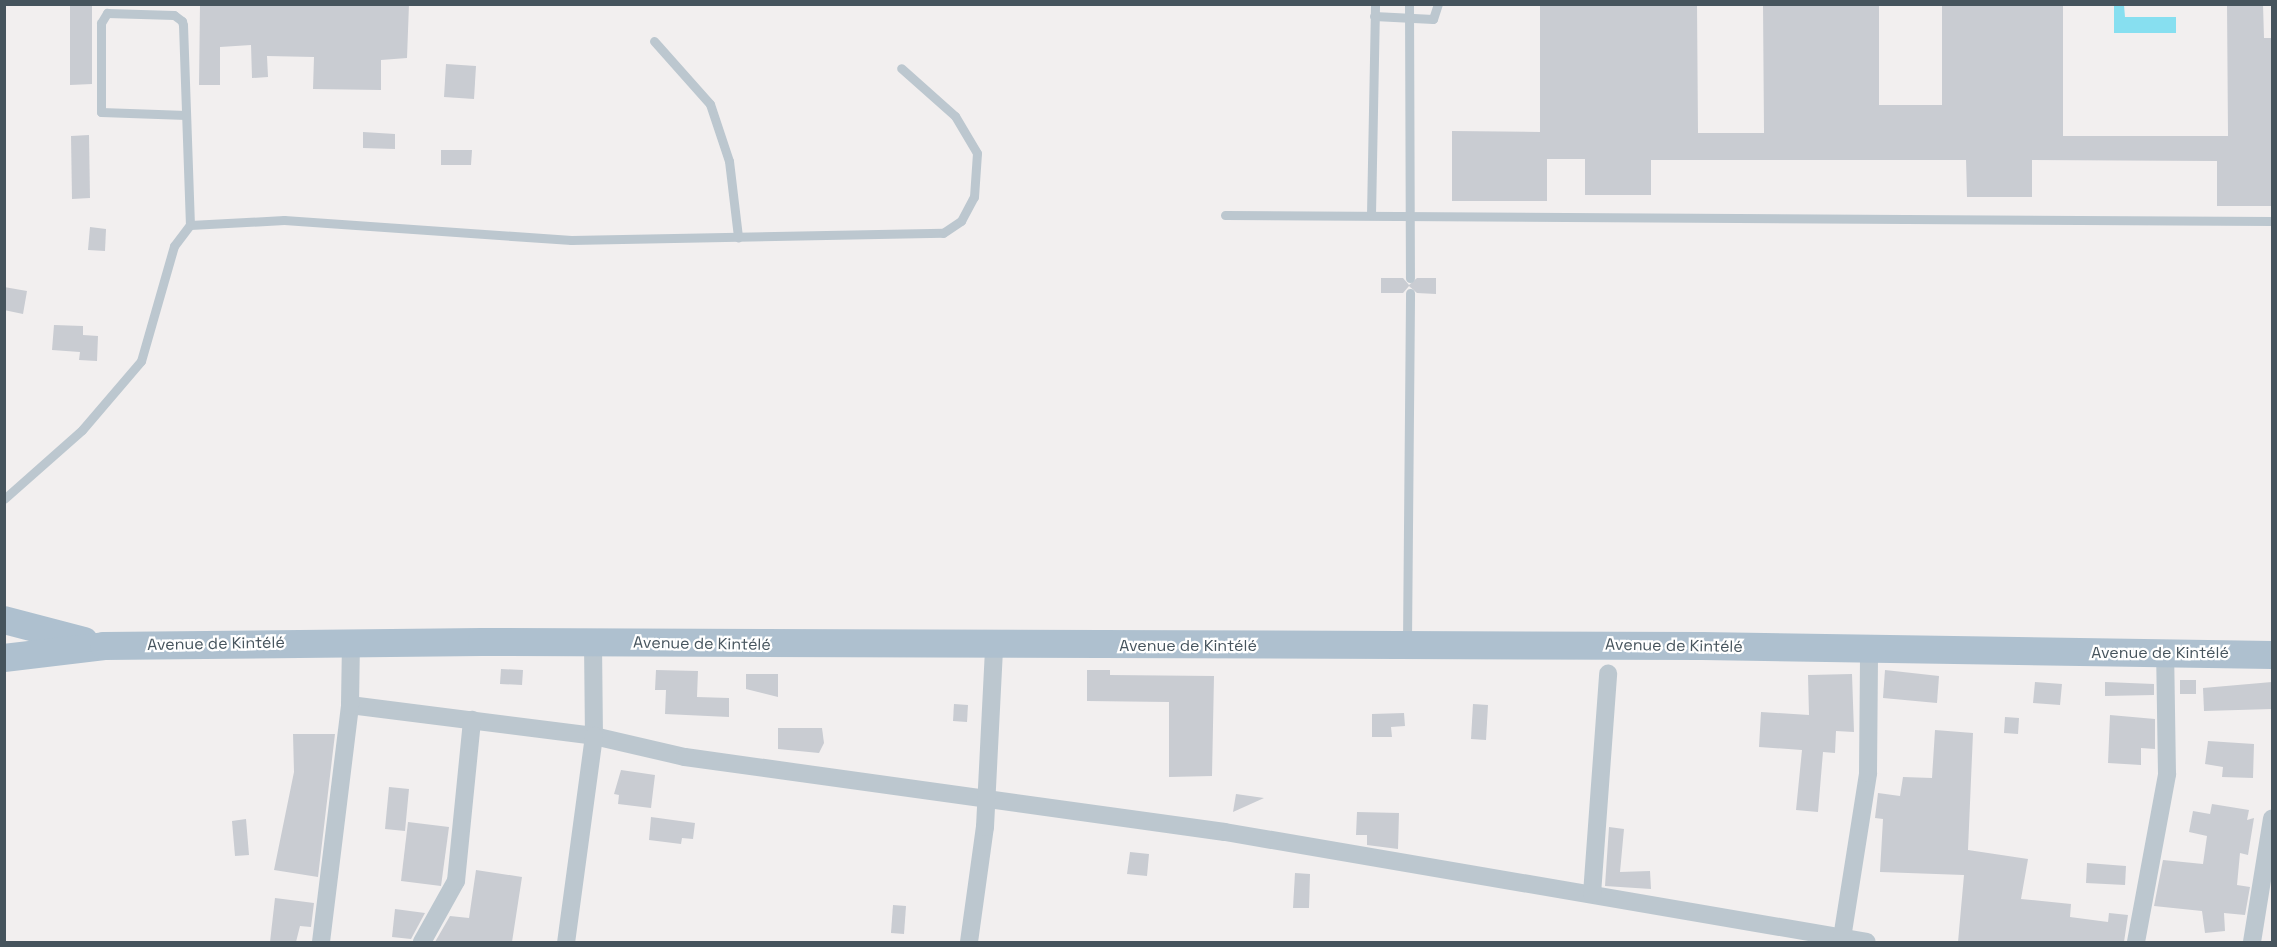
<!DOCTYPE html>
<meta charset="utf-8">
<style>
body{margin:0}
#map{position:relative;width:2277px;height:947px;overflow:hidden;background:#f2efef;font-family:"Space Grotesk",sans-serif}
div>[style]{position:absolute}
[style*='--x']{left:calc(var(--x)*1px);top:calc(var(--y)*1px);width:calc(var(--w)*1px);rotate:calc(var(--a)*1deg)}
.water>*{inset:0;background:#87dff0}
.building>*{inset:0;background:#c9ccd2}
.service>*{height:9px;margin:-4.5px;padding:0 4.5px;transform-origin:4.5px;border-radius:4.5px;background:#bcc7cf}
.minor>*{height:18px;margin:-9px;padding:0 9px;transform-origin:9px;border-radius:9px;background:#bcc7cf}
.primary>*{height:28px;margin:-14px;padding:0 14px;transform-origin:14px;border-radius:14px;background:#aec0cf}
span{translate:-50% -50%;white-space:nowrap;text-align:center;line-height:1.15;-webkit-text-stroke:4.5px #fff;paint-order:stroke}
.street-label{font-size:16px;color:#46545d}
.frame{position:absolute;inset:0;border:6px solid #46545d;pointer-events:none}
</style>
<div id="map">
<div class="water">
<i style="clip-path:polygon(2114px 5px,2193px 4px,2193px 5px,2124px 5px,2125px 17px,2176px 17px,2176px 33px,2114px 33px)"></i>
</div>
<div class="building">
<i style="clip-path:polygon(70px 4px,92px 4px,92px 84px,70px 85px)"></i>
<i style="clip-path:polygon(200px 4px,409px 4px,407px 58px,381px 60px,381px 90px,313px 89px,314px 57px,267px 56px,268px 77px,252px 78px,251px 45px,220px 47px,220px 85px,199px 85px)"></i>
<i style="clip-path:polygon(1540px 4px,1697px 4px,1698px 133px,1764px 133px,1763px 4px,1879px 4px,1879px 105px,1942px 105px,1942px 4px,2063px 4px,2063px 136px,2228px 136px,2227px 4px,2263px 4px,2264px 38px,2272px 38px,2272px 206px,2217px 206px,2217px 161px,2032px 160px,2032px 197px,1967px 197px,1966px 160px,1651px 160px,1651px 195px,1585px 195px,1585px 159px,1547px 159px,1547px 201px,1452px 201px,1452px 131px,1540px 132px)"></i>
<i style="clip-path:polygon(446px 64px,476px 66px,474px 99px,444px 97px)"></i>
<i style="clip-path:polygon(363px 132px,395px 134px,395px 149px,363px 148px)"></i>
<i style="clip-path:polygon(89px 135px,90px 198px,72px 199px,71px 136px)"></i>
<i style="clip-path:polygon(441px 150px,472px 150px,471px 165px,441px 165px)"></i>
<i style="clip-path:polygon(90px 227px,106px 229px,105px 251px,88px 250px)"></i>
<i style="clip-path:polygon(1381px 278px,1403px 278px,1409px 285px,1417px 278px,1436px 278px,1436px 294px,1417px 293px,1409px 286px,1403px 293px,1381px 293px)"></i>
<i style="clip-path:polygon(4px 287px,27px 291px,23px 314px,4px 310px)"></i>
<i style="clip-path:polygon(54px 325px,83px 326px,83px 335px,98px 336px,97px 361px,79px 360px,80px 352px,52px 350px)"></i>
<i style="clip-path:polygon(501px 669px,523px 670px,522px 685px,500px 684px)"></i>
<i style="clip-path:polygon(656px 670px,698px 671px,697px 697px,729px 698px,729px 717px,665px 714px,666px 690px,655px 690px)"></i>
<i style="clip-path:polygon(1087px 670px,1110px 670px,1110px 675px,1214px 676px,1212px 776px,1169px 777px,1169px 702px,1087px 701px)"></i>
<i style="clip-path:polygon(1885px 670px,1939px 676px,1937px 703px,1883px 698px)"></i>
<i style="clip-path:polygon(746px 674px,778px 674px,778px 697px,746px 689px)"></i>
<i style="clip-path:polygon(1852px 674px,1854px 732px,1836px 731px,1835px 753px,1823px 752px,1818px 812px,1796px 810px,1802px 750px,1759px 747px,1761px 712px,1809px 715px,1808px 675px)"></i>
<i style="clip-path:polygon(2180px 680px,2196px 680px,2196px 694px,2180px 694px)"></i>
<i style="clip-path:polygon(2035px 682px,2062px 684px,2060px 705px,2033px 703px)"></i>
<i style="clip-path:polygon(2105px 682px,2154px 684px,2154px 695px,2105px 696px)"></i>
<i style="clip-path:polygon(2272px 682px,2272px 709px,2204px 711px,2203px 688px)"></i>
<i style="clip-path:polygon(954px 704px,968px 705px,967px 722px,953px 721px)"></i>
<i style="clip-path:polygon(1473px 704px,1488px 705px,1486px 740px,1471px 739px)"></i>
<i style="clip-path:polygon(1404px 713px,1405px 726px,1391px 727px,1392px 737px,1372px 737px,1372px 714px)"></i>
<i style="clip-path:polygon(2110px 715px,2155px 719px,2155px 749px,2141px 748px,2141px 765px,2108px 763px)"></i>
<i style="clip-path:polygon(2005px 717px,2019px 718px,2018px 734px,2004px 733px)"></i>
<i style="clip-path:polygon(778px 728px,822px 728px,824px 743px,819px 753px,778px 749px)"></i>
<i style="clip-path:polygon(1935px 730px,1973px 733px,1968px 850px,2028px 859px,2021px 899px,2071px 904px,2070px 917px,2108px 922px,2109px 913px,2128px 915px,2124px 942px,1958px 942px,1964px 875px,1880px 872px,1883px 819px,1875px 818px,1878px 793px,1900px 796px,1903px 777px,1932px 778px)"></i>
<i style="clip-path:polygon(293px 734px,335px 734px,318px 877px,274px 870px,294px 772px)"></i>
<i style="clip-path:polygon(2208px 741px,2254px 744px,2253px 778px,2222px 777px,2223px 767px,2205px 764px)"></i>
<i style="clip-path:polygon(621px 770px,655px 775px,651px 808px,618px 804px,619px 795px,614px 794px)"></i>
<i style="clip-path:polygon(389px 787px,409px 789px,405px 831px,385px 829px)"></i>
<i style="clip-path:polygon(1236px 794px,1264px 798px,1233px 812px)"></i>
<i style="clip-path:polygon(2212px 804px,2249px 810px,2247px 820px,2254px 818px,2248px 855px,2240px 853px,2237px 885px,2250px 887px,2245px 915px,2224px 913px,2225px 931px,2205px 933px,2202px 911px,2154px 906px,2163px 860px,2203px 864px,2207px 836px,2189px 832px,2193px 811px,2210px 814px)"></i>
<i style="clip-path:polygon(1357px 812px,1399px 813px,1398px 849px,1367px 845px,1367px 835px,1356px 835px)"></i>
<i style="clip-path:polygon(651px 817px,695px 823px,693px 839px,682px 838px,681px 844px,649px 840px)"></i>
<i style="clip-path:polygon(246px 819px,249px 855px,235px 856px,232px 821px)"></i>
<i style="clip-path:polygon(408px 822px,449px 827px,441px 886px,401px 881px)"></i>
<i style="clip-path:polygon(1609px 827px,1624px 829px,1620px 872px,1650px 871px,1651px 889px,1605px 886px)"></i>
<i style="clip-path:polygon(1130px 852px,1149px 854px,1147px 876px,1127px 874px)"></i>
<i style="clip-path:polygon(2087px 863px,2126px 866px,2125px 885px,2086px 883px)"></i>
<i style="clip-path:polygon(476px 870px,522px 877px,512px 942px,435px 942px,450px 916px,469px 918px)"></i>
<i style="clip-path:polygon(1295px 873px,1310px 874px,1309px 908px,1293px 908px)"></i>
<i style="clip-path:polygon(275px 898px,314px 903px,311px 927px,300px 926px,296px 942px,270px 942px)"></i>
<i style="clip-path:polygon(893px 905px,906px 906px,904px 934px,891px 933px)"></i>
<i style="clip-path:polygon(395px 909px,425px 913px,411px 939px,392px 937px)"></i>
</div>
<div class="service">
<i style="--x:1409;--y:4;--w:274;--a:89.8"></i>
<i style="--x:1374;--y:16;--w:59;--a:2.9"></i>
<i style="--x:1433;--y:19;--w:16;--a:-72"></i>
<i style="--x:654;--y:41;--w:84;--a:48.4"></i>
<i style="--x:710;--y:104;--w:60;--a:71.6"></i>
<i style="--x:729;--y:161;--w:77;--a:83.2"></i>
<i style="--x:186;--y:115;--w:85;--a:-178"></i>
<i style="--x:101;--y:112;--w:89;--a:-90"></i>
<i style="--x:101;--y:23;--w:12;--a:-59"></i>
<i style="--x:107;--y:13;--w:67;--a:1.7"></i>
<i style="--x:174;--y:15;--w:10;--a:37"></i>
<i style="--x:182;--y:21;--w:4;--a:76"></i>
<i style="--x:183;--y:25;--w:200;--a:88"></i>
<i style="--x:1225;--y:215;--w:1047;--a:0.33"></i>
<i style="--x:1371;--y:215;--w:211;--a:-88.9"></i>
<i style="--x:4;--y:499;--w:104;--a:-41.5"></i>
<i style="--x:82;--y:430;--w:91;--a:-49.5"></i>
<i style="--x:141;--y:361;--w:120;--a:-74"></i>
<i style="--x:174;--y:246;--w:26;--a:-53"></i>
<i style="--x:190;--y:225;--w:94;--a:-3"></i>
<i style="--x:284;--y:220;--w:288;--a:4"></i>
<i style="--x:571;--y:240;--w:372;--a:-1.1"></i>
<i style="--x:943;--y:233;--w:22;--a:-34"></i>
<i style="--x:961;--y:221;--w:27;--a:-62"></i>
<i style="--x:974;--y:197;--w:44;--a:-86.1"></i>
<i style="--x:977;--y:153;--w:43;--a:-120.7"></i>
<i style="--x:955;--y:116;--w:72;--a:-138.4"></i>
<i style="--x:1407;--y:642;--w:349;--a:-89.5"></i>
</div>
<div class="minor">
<i style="--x:593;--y:643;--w:93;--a:89.4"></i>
<i style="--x:594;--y:736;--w:93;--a:13"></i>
<i style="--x:685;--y:757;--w:545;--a:7.91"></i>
<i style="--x:1225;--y:832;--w:651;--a:9.72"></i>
<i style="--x:350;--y:705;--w:246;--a:7.2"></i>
<i style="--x:594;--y:736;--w:208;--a:97.7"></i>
<i style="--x:1592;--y:894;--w:221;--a:-85.8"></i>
<i style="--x:1842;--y:938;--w:167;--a:-81"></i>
<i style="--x:1868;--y:773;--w:124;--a:-89.5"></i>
<i style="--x:321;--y:942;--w:239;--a:-83"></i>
<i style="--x:350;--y:705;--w:61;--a:-89.1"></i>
<i style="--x:422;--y:942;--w:70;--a:-60.9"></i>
<i style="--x:456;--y:881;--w:162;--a:-84.3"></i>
<i style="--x:969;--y:942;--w:116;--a:-82.1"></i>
<i style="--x:985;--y:827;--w:180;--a:-87.1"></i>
<i style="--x:2136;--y:942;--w:171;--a:-79.5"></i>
<i style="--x:2167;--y:774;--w:121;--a:-90.9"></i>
<i style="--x:2252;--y:942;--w:125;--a:-80.8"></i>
</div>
<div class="primary">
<i style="--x:4;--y:620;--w:83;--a:14.7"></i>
<i style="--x:4;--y:658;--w:101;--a:-6.8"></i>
<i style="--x:104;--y:646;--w:378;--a:-0.6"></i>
<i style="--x:482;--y:642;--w:1220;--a:0.19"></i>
<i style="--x:1702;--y:646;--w:570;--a:0.9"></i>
</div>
<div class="street-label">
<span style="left:216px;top:644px;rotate:-1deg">Avenue de Kintélé</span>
<span style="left:702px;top:644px;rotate:1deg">Avenue de Kintélé</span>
<span style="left:1188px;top:646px">Avenue de Kintélé</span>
<span style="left:1674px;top:646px;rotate:1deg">Avenue de Kintélé</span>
<span style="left:2160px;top:653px">Avenue de Kintélé</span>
</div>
<div class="frame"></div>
</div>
